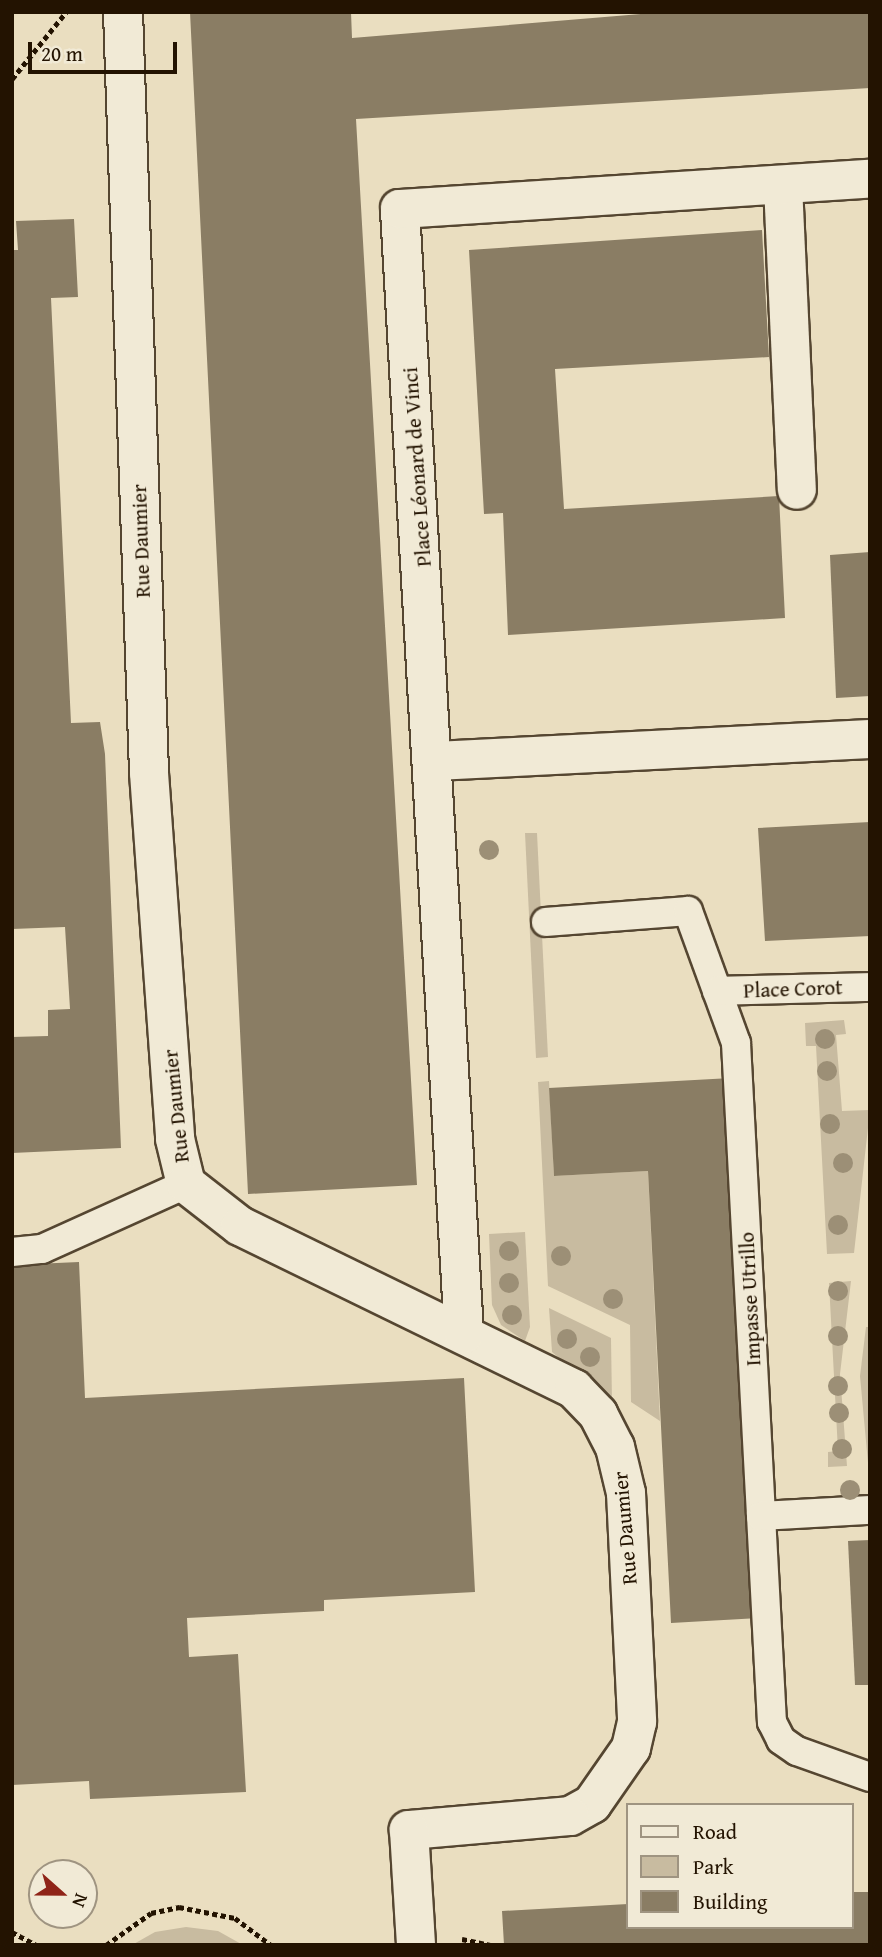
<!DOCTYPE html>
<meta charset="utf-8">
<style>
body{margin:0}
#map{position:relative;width:882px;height:1957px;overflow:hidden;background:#eadec0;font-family:"Gentium Book Plus",serif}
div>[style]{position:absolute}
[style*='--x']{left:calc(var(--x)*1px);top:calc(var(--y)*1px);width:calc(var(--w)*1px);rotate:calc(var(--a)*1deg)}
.green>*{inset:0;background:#c8bba0}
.building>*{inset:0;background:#8a7d64}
.path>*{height:4.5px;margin-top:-2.25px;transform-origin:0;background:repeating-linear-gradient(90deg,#231301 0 5px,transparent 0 8.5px)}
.roads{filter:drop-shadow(2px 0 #554631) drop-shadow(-2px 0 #554631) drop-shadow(0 2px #554631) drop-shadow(0 -2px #554631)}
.lane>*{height:28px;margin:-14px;padding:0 14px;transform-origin:14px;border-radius:14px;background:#f1ead6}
.street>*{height:38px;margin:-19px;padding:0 19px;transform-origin:19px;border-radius:19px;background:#f1ead6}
.trees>*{width:20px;height:20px;margin:-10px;border-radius:50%;background:#9c8f76}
span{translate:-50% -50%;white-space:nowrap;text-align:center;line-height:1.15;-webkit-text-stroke:5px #f1ead6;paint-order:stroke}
.street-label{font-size:21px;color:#231301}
.frame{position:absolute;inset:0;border:14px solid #231301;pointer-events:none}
.legend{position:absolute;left:626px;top:1803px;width:228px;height:126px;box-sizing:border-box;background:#f1ead6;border:2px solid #9f9481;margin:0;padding:9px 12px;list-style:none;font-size:21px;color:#231301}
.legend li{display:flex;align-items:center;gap:14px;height:35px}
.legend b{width:35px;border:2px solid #9f9481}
.north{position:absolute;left:28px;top:1859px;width:70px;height:70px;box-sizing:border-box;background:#f1ead6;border:2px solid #9f9481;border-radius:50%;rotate:111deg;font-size:19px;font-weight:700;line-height:28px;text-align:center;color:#231301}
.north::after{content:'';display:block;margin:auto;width:24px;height:32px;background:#8f2418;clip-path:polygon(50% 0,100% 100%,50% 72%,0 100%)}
.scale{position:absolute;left:28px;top:42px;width:149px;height:32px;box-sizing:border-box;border:4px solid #231301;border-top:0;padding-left:9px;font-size:21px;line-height:24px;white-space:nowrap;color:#231301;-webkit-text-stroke:5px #f1ead6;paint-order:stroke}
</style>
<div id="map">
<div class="green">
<i style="clip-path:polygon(525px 833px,537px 833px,548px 1057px,536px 1058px)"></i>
<i style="clip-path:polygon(844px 1020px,846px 1034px,836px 1035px,842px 1111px,870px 1110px,854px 1253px,827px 1254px,816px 1046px,806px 1046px,805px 1023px)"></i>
<i style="clip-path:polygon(549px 1081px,554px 1176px,648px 1171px,660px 1421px,631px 1402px,630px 1325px,548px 1286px,538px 1082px)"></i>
<i style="clip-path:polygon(525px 1232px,530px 1327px,525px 1341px,501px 1325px,492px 1305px,489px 1234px)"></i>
<i style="clip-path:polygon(851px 1281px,840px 1374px,847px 1466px,828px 1467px,828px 1452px,838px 1451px,829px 1283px)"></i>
<i style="clip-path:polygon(549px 1308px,611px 1338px,612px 1403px,552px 1352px)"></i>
<i style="clip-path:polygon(866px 1327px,870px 1327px,868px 1463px,860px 1376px)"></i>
<i style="clip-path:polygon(186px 1927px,218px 1931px,243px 1945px,132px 1945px,155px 1932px)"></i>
</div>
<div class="building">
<i style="clip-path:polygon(190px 12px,351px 12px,352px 38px,665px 12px,870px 12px,870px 88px,356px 119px,417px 1185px,248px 1194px)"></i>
<i style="clip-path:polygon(74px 219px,78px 297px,51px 298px,71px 723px,100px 722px,105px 754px,121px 1148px,12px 1153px,12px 1037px,48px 1036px,48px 1010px,70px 1009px,65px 927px,12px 929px,12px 250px,18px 250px,16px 221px)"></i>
<i style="clip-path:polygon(762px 230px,769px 357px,555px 369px,564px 509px,779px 496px,785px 618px,508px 635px,503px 513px,484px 514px,469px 250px)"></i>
<i style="clip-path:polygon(870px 552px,870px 696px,836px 698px,830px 555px)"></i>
<i style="clip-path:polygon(870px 822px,870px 936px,765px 941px,758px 828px)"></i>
<i style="clip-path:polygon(731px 1078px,759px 1618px,671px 1623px,648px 1171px,554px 1176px,549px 1088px)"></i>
<i style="clip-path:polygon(79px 1262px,85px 1398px,464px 1378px,475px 1592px,324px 1600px,324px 1611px,187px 1618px,189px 1657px,238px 1654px,246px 1792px,90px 1799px,89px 1781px,12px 1785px,12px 1265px)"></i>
<i style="clip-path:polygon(870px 1540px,870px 1685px,855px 1685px,848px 1541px)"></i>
<i style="clip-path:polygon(852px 1892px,870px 1892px,870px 1945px,504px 1945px,502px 1911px,628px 1904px,628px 1927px,852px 1927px)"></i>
</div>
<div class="path">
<i style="--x:12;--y:79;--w:86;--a:-51.1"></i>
<i style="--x:12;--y:1932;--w:27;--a:28"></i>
<i style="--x:462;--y:1939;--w:29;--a:12"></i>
<i style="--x:106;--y:1945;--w:55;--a:-35.4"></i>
<i style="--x:151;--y:1913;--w:29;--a:-12"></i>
<i style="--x:179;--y:1907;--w:57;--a:11.1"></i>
<i style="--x:235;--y:1918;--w:45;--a:36.9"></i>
</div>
<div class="roads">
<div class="lane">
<i style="--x:546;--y:922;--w:142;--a:-4.4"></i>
<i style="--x:688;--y:911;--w:140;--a:70"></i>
<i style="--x:736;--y:1043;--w:680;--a:86.97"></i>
<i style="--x:772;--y:1722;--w:20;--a:63"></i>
<i style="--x:781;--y:1740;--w:19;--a:35"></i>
<i style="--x:797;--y:1751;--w:77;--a:19.6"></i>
<i style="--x:717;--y:991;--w:153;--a:-1.5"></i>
<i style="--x:12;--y:1252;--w:30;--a:-6"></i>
<i style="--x:42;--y:1249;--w:158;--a:-24.3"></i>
<i style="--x:761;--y:1516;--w:109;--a:-3.2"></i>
</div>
<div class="street">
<i style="--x:123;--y:12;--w:761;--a:88.04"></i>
<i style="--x:149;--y:773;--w:367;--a:85.9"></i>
<i style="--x:175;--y:1139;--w:46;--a:76.3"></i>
<i style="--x:186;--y:1184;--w:68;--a:37.9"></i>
<i style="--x:240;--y:1226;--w:372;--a:26"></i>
<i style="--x:574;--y:1389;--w:35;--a:46"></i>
<i style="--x:598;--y:1414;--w:37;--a:63"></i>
<i style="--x:615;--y:1447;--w:47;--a:76.6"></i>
<i style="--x:626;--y:1493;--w:229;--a:87.2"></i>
<i style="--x:637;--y:1722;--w:27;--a:103"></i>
<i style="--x:631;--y:1748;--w:68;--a:124.9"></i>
<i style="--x:592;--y:1804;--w:25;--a:151"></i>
<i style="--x:570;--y:1816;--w:162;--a:175"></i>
<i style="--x:409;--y:1830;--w:115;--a:86.5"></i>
<i style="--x:783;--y:185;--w:305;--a:87.4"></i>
<i style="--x:435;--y:761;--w:436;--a:-2.9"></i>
<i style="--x:464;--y:1334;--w:1127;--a:-93.26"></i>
<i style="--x:400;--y:209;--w:471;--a:-3.7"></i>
</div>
</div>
<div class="trees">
<i style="left:489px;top:850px"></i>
<i style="left:825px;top:1039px"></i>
<i style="left:827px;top:1071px"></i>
<i style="left:830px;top:1124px"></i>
<i style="left:843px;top:1163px"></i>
<i style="left:838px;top:1225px"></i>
<i style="left:509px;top:1251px"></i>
<i style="left:561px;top:1256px"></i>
<i style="left:509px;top:1283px"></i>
<i style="left:838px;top:1291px"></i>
<i style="left:613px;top:1299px"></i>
<i style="left:512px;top:1315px"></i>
<i style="left:838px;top:1336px"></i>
<i style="left:567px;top:1339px"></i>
<i style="left:590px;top:1357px"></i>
<i style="left:838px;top:1386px"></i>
<i style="left:839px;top:1413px"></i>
<i style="left:842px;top:1449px"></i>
<i style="left:850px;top:1490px"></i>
</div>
<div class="street-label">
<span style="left:417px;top:467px;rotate:-94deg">Place Léonard de Vinci</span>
<span style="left:141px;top:541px;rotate:-92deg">Rue Daumier</span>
<span style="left:793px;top:989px;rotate:-2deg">Place Corot</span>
<span style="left:176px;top:1106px;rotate:-96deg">Rue Daumier</span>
<span style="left:750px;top:1299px;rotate:-93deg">Impasse Utrillo</span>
<span style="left:625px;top:1528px;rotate:-95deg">Rue Daumier</span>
</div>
<div class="frame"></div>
<ul class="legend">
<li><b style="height:9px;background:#f1ead6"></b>Road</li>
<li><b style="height:19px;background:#c8bba0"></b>Park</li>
<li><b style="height:19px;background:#8a7d64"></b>Building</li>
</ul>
<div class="north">N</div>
<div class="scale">20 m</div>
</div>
